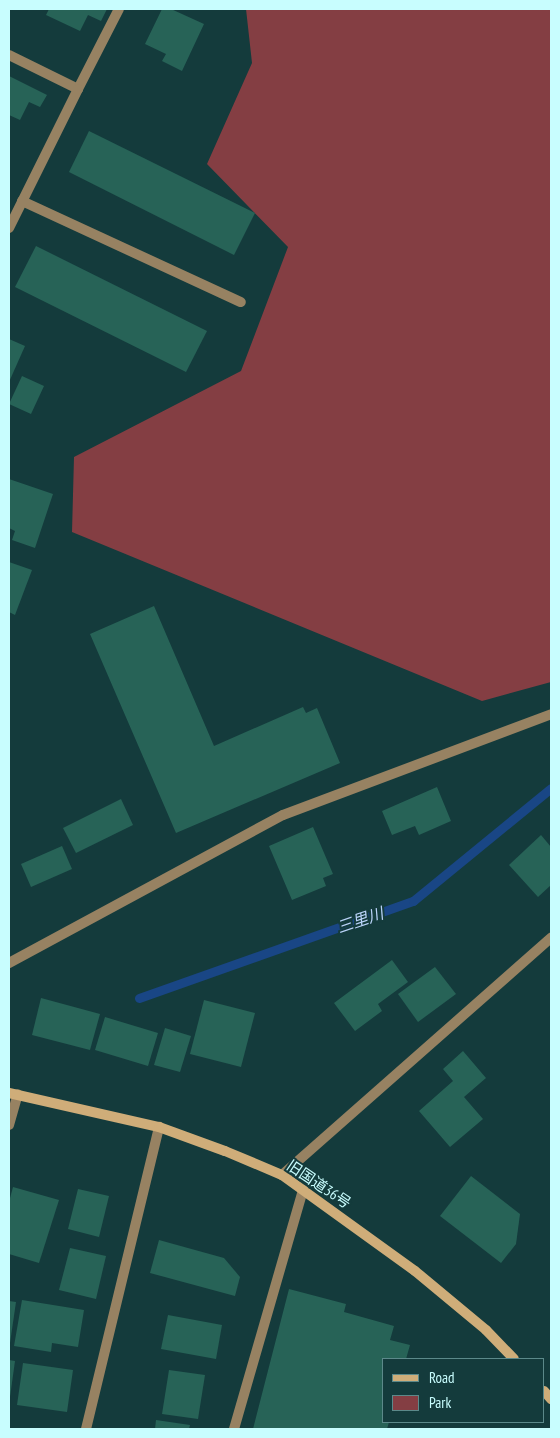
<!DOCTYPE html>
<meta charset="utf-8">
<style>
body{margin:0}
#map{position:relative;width:560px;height:1438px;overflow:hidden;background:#143b3c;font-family:"PT Sans Narrow","Noto Sans JP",sans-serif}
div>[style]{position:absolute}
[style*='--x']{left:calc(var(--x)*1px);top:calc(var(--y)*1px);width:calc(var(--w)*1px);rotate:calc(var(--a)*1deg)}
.green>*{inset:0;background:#843e43}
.stream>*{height:9px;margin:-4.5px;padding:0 4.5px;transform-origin:4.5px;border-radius:4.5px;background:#194685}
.building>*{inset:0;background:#276357}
.lane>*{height:10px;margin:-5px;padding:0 5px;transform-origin:5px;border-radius:5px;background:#978262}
.street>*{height:10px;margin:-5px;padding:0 5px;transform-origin:5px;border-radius:5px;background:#978262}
.secondary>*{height:10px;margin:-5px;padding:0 5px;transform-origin:5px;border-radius:5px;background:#cfad79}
span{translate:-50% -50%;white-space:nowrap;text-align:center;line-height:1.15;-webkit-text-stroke:4px #143b3c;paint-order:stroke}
.street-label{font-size:15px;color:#c8fdfe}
.water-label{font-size:16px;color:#bad3f8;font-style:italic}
.frame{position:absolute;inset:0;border:10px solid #c8fdfe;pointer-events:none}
.legend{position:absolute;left:382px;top:1358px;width:162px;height:65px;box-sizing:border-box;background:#143b3c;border:1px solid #5c898a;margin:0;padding:6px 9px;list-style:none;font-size:15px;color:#c8fdfe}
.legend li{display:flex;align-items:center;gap:10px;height:25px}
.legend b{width:25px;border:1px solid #5c898a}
</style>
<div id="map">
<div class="green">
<i style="clip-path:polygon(246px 9px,551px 9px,551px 682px,482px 701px,72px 532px,74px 457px,241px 371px,288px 247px,207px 164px,252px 63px)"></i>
</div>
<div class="stream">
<i style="--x:139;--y:998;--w:291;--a:-19.5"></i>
<i style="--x:413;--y:901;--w:178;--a:-39.3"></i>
</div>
<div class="building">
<i style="clip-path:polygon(49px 9px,107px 9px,101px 21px,88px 15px,80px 31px,46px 15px)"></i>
<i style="clip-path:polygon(162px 9px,171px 9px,204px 24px,182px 71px,162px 61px,166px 54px,145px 44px)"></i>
<i style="clip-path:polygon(9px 76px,47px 95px,40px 107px,29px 102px,20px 120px,9px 115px)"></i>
<i style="clip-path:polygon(89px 131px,255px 213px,234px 255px,69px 172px)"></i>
<i style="clip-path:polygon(36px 246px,207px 331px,186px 372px,15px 287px)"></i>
<i style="clip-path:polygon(9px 339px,25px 346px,9px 382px)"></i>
<i style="clip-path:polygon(22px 376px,44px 386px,31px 414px,9px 404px)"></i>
<i style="clip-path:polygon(9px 479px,53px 494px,35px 548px,12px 540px,15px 531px,9px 528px)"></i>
<i style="clip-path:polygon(9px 562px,32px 570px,15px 615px,9px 612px)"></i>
<i style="clip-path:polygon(154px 606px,214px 746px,303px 707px,306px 713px,317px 708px,340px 763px,176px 833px,90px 634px)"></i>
<i style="clip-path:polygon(437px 787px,451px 821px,419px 835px,415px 826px,392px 835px,382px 811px)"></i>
<i style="clip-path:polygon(121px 799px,133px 825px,76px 853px,63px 828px)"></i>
<i style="clip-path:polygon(313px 827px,333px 874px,323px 878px,326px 886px,292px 900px,269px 846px)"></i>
<i style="clip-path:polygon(541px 835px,551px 847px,551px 885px,538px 897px,509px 865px)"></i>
<i style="clip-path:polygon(62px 846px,72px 869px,31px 887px,21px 864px)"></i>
<i style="clip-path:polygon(392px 960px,408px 982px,378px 1004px,382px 1011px,355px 1031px,334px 1003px)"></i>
<i style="clip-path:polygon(435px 967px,456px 994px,418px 1022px,398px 994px)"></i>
<i style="clip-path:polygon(41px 998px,100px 1014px,90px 1050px,32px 1035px)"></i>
<i style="clip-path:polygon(204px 1000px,255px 1013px,241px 1067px,190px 1054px)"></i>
<i style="clip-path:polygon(105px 1017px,158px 1033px,148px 1066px,95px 1050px)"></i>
<i style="clip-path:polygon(165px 1028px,191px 1036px,180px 1072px,154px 1065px)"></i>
<i style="clip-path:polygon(463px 1051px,486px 1078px,464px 1097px,483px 1119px,450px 1147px,419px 1111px,453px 1081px,443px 1069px)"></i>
<i style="clip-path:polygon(471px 1176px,520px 1214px,516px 1244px,501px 1263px,440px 1216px)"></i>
<i style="clip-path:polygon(13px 1187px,59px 1200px,39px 1263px,9px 1254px,9px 1202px)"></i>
<i style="clip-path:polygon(78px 1189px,109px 1196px,99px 1237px,68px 1229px)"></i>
<i style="clip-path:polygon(159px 1240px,224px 1258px,240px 1277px,235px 1296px,150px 1273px)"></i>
<i style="clip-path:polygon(70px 1248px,106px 1256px,96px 1299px,59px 1290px)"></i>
<i style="clip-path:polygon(289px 1289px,346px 1304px,344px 1312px,394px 1326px,390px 1340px,410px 1345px,406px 1359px,384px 1359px,384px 1422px,389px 1422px,387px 1429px,253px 1429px)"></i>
<i style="clip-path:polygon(22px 1300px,84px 1310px,78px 1347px,52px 1343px,51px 1352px,14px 1346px)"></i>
<i style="clip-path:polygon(9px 1301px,16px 1302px,10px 1343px,9px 1343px)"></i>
<i style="clip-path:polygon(168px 1315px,222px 1325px,216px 1359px,161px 1349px)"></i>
<i style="clip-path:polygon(9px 1360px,15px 1361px,10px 1397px,9px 1397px)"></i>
<i style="clip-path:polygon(23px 1363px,73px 1370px,67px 1412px,17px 1405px)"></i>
<i style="clip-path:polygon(169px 1370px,205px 1375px,198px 1419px,162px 1414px)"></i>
<i style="clip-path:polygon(156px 1420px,190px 1425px,189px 1429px,155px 1429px)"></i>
</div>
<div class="lane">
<i style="--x:22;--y:201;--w:241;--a:24.8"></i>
</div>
<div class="street">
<i style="--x:9;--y:55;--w:77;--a:26.2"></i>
<i style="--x:78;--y:89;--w:90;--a:-62.9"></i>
<i style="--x:9;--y:228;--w:155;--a:-63.6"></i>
<i style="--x:9;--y:963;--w:311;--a:-28.4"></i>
<i style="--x:283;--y:815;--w:286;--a:-20.6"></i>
<i style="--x:9;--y:1125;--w:32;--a:-74"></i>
<i style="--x:282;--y:1175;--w:359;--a:-41.4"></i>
<i style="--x:86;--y:1429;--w:311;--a:-76.4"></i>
<i style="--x:234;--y:1429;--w:249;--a:-73.9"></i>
</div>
<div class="secondary">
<i style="--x:9;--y:1093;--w:154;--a:12.8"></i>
<i style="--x:159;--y:1127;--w:70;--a:20"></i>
<i style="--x:225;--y:1151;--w:62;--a:22.8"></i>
<i style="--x:282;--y:1175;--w:164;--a:35.8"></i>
<i style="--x:415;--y:1271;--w:92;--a:39.7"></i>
<i style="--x:486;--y:1330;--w:40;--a:46"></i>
<i style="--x:544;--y:1391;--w:11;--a:49"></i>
</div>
<div class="street-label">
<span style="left:319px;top:1184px;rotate:34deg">旧国道36号</span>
</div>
<div class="water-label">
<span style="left:360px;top:920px;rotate:-19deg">三里川</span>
</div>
<div class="frame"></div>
<ul class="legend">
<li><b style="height:6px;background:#cfad79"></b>Road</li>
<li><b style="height:14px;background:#843e43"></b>Park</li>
</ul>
</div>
